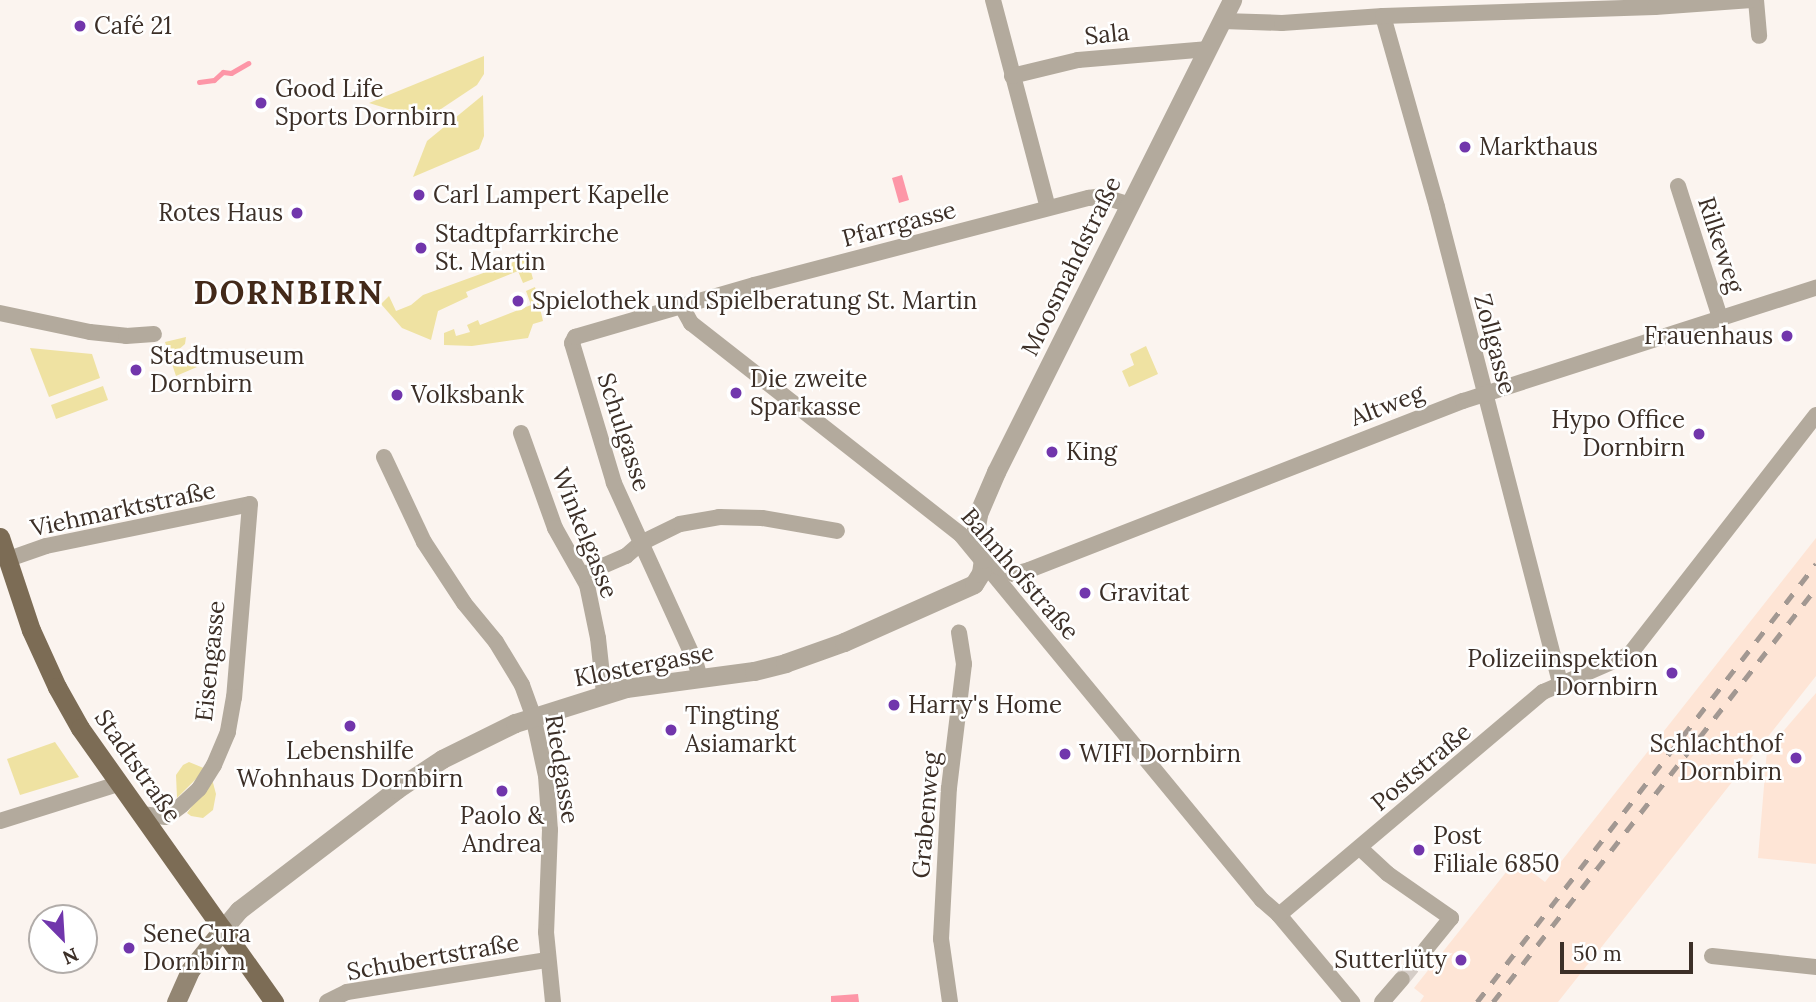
<!DOCTYPE html>
<meta charset="utf-8">
<style>
body{margin:0}
#map{position:relative;width:1816px;height:1002px;overflow:hidden;background:#fbf4ef;font-family:Lora,serif}
div>[style]{position:absolute}
[style*='--x']{left:calc(var(--x)*1px);top:calc(var(--y)*1px);width:calc(var(--w)*1px);rotate:calc(var(--a)*1deg)}
.built>*{inset:0;background:#fee5d6}
.green>*{inset:0;background:#efe2a2}
.water>*{inset:0;background:#fd96a7}
.stream>*{height:5px;margin:-2.5px;padding:0 2.5px;transform-origin:2.5px;border-radius:2.5px;background:#fd96a7}
.minor-tunnel>*{height:16px;margin-top:-8px;transform-origin:0;background:repeating-linear-gradient(90deg,#d5cdc7 0 16px,transparent 0 24px)}
.minor>*{height:16px;margin:-8px;padding:0 8px;transform-origin:8px;border-radius:8px;background:#b3aa9d}
.tertiary>*{height:19px;margin:-9.5px;padding:0 9.5px;transform-origin:9.5px;border-radius:9.5px;background:#b3aa9d}
.secondary>*{height:19px;margin:-9.5px;padding:0 9.5px;transform-origin:9.5px;border-radius:9.5px;background:#938673}
.primary>*{height:19px;margin:-9.5px;padding:0 9.5px;transform-origin:9.5px;border-radius:9.5px;background:#7c6c55}
.rail>*{height:5px;margin-top:-2.5px;transform-origin:0;background:repeating-linear-gradient(90deg,#a29892 0 12px,transparent 0 24px)}
.dots>*{width:19px;height:19px;translate:-50% -50%;box-sizing:border-box;border:4px solid #fff;border-radius:50%}
span{translate:-50% -50%;white-space:nowrap;text-align:center;line-height:1.15;-webkit-text-stroke:5px #fff;paint-order:stroke}
.poi-label{font-size:24px;color:#3c2f27}
.left{translate:0 -50%;text-align:left}
.right{translate:-100% -50%;text-align:right}
.street-label{font-size:24px;color:#3c2f27}
.district-label{font-size:32px;color:#432919;font-weight:700;letter-spacing:2px}
.north{position:absolute;left:28px;top:904px;width:70px;height:70px;box-sizing:border-box;background:#fff;border:2px solid #b1aca9;border-radius:50%;rotate:156deg;font-size:19px;font-weight:700;line-height:28px;text-align:center;color:#3c2f27}
.north::after{content:'';display:block;margin:auto;width:24px;height:32px;background:#7136ac;clip-path:polygon(50% 0,100% 100%,50% 72%,0 100%)}
.scale{position:absolute;left:1560px;top:942px;width:133px;height:32px;box-sizing:border-box;border:4px solid #3c2f27;border-top:0;padding-left:9px;font-size:21px;line-height:24px;white-space:nowrap;color:#3c2f27;-webkit-text-stroke:5px #fff;paint-order:stroke}
</style>
<div id="map">
<div class="built">
<i style="clip-path:polygon(1816px 538px,1816px 676px,1558px 1002px,1420px 1002px,1424px 996px,1414px 988px,1511px 866px,1523px 875px,1528px 869px,1545px 882px)"></i>
<i style="clip-path:polygon(1816px 693px,1816px 864px,1758px 858px,1767px 750px)"></i>
</div>
<div class="green">
<i style="clip-path:polygon(484px 56px,484px 74px,477px 85px,438px 111px,402px 113px,369px 103px)"></i>
<i style="clip-path:polygon(483px 95px,484px 136px,479px 149px,413px 177px,427px 141px)"></i>
<i style="clip-path:polygon(527px 257px,533px 279px,523px 283px,518px 271px,466px 292px,468px 297px,438px 311px,431px 340px,402px 328px,381px 304px,389px 296px,396px 311px,411px 305px,423px 295px)"></i>
<i style="clip-path:polygon(535px 287px,543px 321px,533px 324px,528px 338px,472px 346px,444px 345px,444px 333px,454px 329px,456px 336px,470px 332px,467px 325px,478px 320px,480px 325px,531px 305px,526px 291px)"></i>
<i style="clip-path:polygon(186px 337px,185px 344px,170px 357px,165px 342px)"></i>
<i style="clip-path:polygon(1146px 346px,1158px 374px,1129px 387px,1122px 371px,1134px 365px,1130px 354px)"></i>
<i style="clip-path:polygon(30px 348px,92px 354px,100px 378px,49px 397px)"></i>
<i style="clip-path:polygon(178px 359px,191px 363px,197px 367px,176px 376px,171px 361px)"></i>
<i style="clip-path:polygon(103px 386px,108px 400px,56px 419px,51px 405px)"></i>
<i style="clip-path:polygon(55px 742px,79px 777px,20px 795px,7px 759px)"></i>
<i style="clip-path:polygon(189px 762px,206px 769px,177px 798px,176px 775px,183px 765px)"></i>
<i style="clip-path:polygon(212px 779px,216px 794px,213px 810px,203px 818px,191px 816px,187px 813px)"></i>
</div>
<div class="water">
<i style="clip-path:polygon(902px 175px,909px 200px,899px 203px,892px 178px)"></i>
<i style="clip-path:polygon(858px 994px,859px 1002px,831px 1002px,831px 996px)"></i>
</div>
<div class="stream">
<i style="--x:199;--y:82;--w:15;--a:-8"></i>
<i style="--x:214;--y:80;--w:12;--a:-42"></i>
<i style="--x:223;--y:72;--w:8;--a:7"></i>
<i style="--x:231;--y:73;--w:20;--a:-30"></i>
</div>
<div class="minor-tunnel">
<i style="--x:1402;--y:979;--w:38;--a:-51"></i>
</div>
<div class="minor">
<i style="--x:993;--y:0;--w:215;--a:75.2"></i>
<i style="--x:1756;--y:0;--w:36;--a:85"></i>
<i style="--x:1383;--y:16;--w:198;--a:74.2"></i>
<i style="--x:1437;--y:207;--w:493;--a:75.5"></i>
<i style="--x:1223;--y:21;--w:59;--a:1.9"></i>
<i style="--x:1282;--y:23;--w:101;--a:-4"></i>
<i style="--x:1383;--y:16;--w:272;--a:-1.9"></i>
<i style="--x:1655;--y:7;--w:97;--a:-4.1"></i>
<i style="--x:1012;--y:76;--w:68;--a:-13.6"></i>
<i style="--x:1078;--y:60;--w:131;--a:-4.8"></i>
<i style="--x:1678;--y:186;--w:139;--a:72.3"></i>
<i style="--x:681;--y:305;--w:21;--a:61"></i>
<i style="--x:691;--y:323;--w:343;--a:38.1"></i>
<i style="--x:961;--y:535;--w:473;--a:50.5"></i>
<i style="--x:1262;--y:900;--w:23;--a:41"></i>
<i style="--x:1279;--y:915;--w:114;--a:50"></i>
<i style="--x:0;--y:313;--w:92;--a:11.9"></i>
<i style="--x:90;--y:332;--w:36;--a:6"></i>
<i style="--x:126;--y:336;--w:28;--a:-4"></i>
<i style="--x:521;--y:433;--w:101;--a:70.3"></i>
<i style="--x:555;--y:528;--w:65;--a:60.7"></i>
<i style="--x:587;--y:585;--w:54;--a:78.3"></i>
<i style="--x:598;--y:638;--w:55;--a:83.8"></i>
<i style="--x:384;--y:457;--w:94;--a:64.8"></i>
<i style="--x:424;--y:542;--w:73;--a:56.7"></i>
<i style="--x:464;--y:603;--w:50;--a:50.6"></i>
<i style="--x:496;--y:642;--w:50;--a:58.8"></i>
<i style="--x:522;--y:685;--w:33;--a:70"></i>
<i style="--x:533;--y:716;--w:61;--a:77.8"></i>
<i style="--x:546;--y:776;--w:54;--a:85.8"></i>
<i style="--x:550;--y:830;--w:102;--a:92.2"></i>
<i style="--x:546;--y:932;--w:70;--a:84.3"></i>
<i style="--x:6;--y:560;--w:42;--a:-19.3"></i>
<i style="--x:46;--y:546;--w:208;--a:-11.6"></i>
<i style="--x:250;--y:504;--w:194;--a:94.7"></i>
<i style="--x:234;--y:697;--w:36;--a:100"></i>
<i style="--x:228;--y:732;--w:36;--a:113"></i>
<i style="--x:214;--y:765;--w:28;--a:122"></i>
<i style="--x:199;--y:789;--w:23;--a:137"></i>
<i style="--x:182;--y:805;--w:20;--a:143"></i>
<i style="--x:166;--y:817;--w:25;--a:-173"></i>
<i style="--x:988;--y:561;--w:29;--a:27"></i>
<i style="--x:1014;--y:574;--w:16;--a:-15"></i>
<i style="--x:1029;--y:570;--w:466;--a:-21.3"></i>
<i style="--x:1463;--y:401;--w:371;--a:-17.8"></i>
<i style="--x:582;--y:575;--w:48;--a:-23.4"></i>
<i style="--x:626;--y:556;--w:20;--a:-41"></i>
<i style="--x:641;--y:543;--w:43;--a:-26"></i>
<i style="--x:680;--y:524;--w:40;--a:-10"></i>
<i style="--x:719;--y:517;--w:43;--a:1.3"></i>
<i style="--x:762;--y:518;--w:76;--a:9.8"></i>
<i style="--x:700;--y:678;--w:18;--a:-106"></i>
<i style="--x:695;--y:661;--w:196;--a:-114.5"></i>
<i style="--x:614;--y:483;--w:146;--a:-106.7"></i>
<i style="--x:572;--y:343;--w:7;--a:-63"></i>
<i style="--x:575;--y:337;--w:186;--a:-16.2"></i>
<i style="--x:754;--y:285;--w:346;--a:-14.6"></i>
<i style="--x:1089;--y:198;--w:12;--a:-9"></i>
<i style="--x:1101;--y:196;--w:28;--a:17"></i>
<i style="--x:0;--y:821;--w:124;--a:-17.4"></i>
<i style="--x:1360;--y:848;--w:38;--a:43"></i>
<i style="--x:1388;--y:874;--w:77;--a:34.9"></i>
<i style="--x:1451;--y:918;--w:40;--a:129"></i>
<i style="--x:1279;--y:915;--w:346;--a:-40.2"></i>
<i style="--x:1543;--y:692;--w:95;--a:-23.6"></i>
<i style="--x:1630;--y:654;--w:303;--a:-52.1"></i>
<i style="--x:1712;--y:956;--w:105;--a:6"></i>
<i style="--x:327;--y:1002;--w:22;--a:-27"></i>
<i style="--x:347;--y:992;--w:203;--a:-9.1"></i>
<i style="--x:950;--y:1002;--w:64;--a:-98.1"></i>
<i style="--x:941;--y:939;--w:151;--a:-87"></i>
<i style="--x:949;--y:788;--w:125;--a:-83.1"></i>
<i style="--x:964;--y:664;--w:32;--a:-99"></i>
<i style="--x:1382;--y:1002;--w:30;--a:-49"></i>
</div>
<div class="tertiary">
<i style="--x:223;--y:929;--w:25;--a:-50"></i>
<i style="--x:239;--y:910;--w:199;--a:-37.4"></i>
<i style="--x:397;--y:789;--w:54;--a:-33.7"></i>
<i style="--x:442;--y:759;--w:81;--a:-26.3"></i>
<i style="--x:515;--y:723;--w:116;--a:-17.5"></i>
<i style="--x:626;--y:688;--w:129;--a:-7.6"></i>
<i style="--x:754;--y:671;--w:32;--a:-14"></i>
<i style="--x:785;--y:663;--w:63;--a:-19.6"></i>
<i style="--x:844;--y:642;--w:142;--a:-24"></i>
<i style="--x:974;--y:584;--w:13;--a:-58"></i>
<i style="--x:981;--y:573;--w:14;--a:-82"></i>
<i style="--x:983;--y:559;--w:33;--a:-102"></i>
<i style="--x:976;--y:527;--w:13;--a:-81"></i>
<i style="--x:978;--y:514;--w:46;--a:-66.8"></i>
<i style="--x:996;--y:472;--w:528;--a:-63.43"></i>
</div>
<div class="secondary">
<i style="--x:176;--y:1002;--w:36;--a:-66"></i>
<i style="--x:191;--y:969;--w:51;--a:-51.3"></i>
</div>
<div class="primary">
<i style="--x:0;--y:537;--w:98;--a:71.6"></i>
<i style="--x:31;--y:630;--w:63;--a:65.5"></i>
<i style="--x:57;--y:687;--w:47;--a:60.7"></i>
<i style="--x:80;--y:728;--w:336;--a:54.7"></i>
</div>
<div class="rail">
<i style="--x:1477;--y:1002;--w:554;--a:-52.26"></i>
<i style="--x:1493;--y:1002;--w:525;--a:-52.04"></i>
</div>
<div class="dots">
<i style="left:80px;top:26px;background:#7136ac"></i>
<i style="left:261px;top:103px;background:#7136ac"></i>
<i style="left:1465px;top:147px;background:#7136ac"></i>
<i style="left:419px;top:195px;background:#7136ac"></i>
<i style="left:297px;top:213px;background:#7136ac"></i>
<i style="left:421px;top:248px;background:#7136ac"></i>
<i style="left:518px;top:301px;background:#7136ac"></i>
<i style="left:1787px;top:336px;background:#7136ac"></i>
<i style="left:136px;top:370px;background:#7136ac"></i>
<i style="left:736px;top:393px;background:#7136ac"></i>
<i style="left:397px;top:395px;background:#7136ac"></i>
<i style="left:1699px;top:434px;background:#7136ac"></i>
<i style="left:1052px;top:452px;background:#7136ac"></i>
<i style="left:1085px;top:593px;background:#7136ac"></i>
<i style="left:1672px;top:673px;background:#7136ac"></i>
<i style="left:894px;top:705px;background:#7136ac"></i>
<i style="left:350px;top:726px;background:#7136ac"></i>
<i style="left:671px;top:730px;background:#7136ac"></i>
<i style="left:1065px;top:754px;background:#7136ac"></i>
<i style="left:1796px;top:758px;background:#7136ac"></i>
<i style="left:502px;top:791px;background:#7136ac"></i>
<i style="left:1419px;top:850px;background:#7136ac"></i>
<i style="left:129px;top:948px;background:#7136ac"></i>
<i style="left:1461px;top:960px;background:#7136ac"></i>
</div>
<div class="poi-label">
<span class="left" style="left:94px;top:26px">Café 21</span>
<span class="left" style="left:275px;top:103px">Good Life<br>Sports Dornbirn</span>
<span class="left" style="left:1479px;top:147px">Markthaus</span>
<span class="left" style="left:433px;top:195px">Carl Lampert Kapelle</span>
<span class="right" style="left:283px;top:213px">Rotes Haus</span>
<span class="left" style="left:435px;top:248px">Stadtpfarrkirche<br>St. Martin</span>
<span class="left" style="left:532px;top:301px">Spielothek und Spielberatung St. Martin</span>
<span class="right" style="left:1773px;top:336px">Frauenhaus</span>
<span class="left" style="left:150px;top:370px">Stadtmuseum<br>Dornbirn</span>
<span class="left" style="left:750px;top:393px">Die zweite<br>Sparkasse</span>
<span class="left" style="left:411px;top:395px">Volksbank</span>
<span class="right" style="left:1685px;top:434px">Hypo Office<br>Dornbirn</span>
<span class="left" style="left:1066px;top:452px">King</span>
<span class="left" style="left:1099px;top:593px">Gravitat</span>
<span class="right" style="left:1658px;top:673px">Polizeiinspektion<br>Dornbirn</span>
<span class="left" style="left:908px;top:705px">Harry's Home</span>
<span class="left" style="left:685px;top:730px">Tingting<br>Asiamarkt</span>
<span class="right" style="left:1782px;top:758px">Schlachthof<br>Dornbirn</span>
<span style="left:350px;top:765px">Lebenshilfe<br>Wohnhaus Dornbirn</span>
<span class="left" style="left:1079px;top:754px">WIFI Dornbirn</span>
<span style="left:502px;top:830px">Paolo &amp;<br>Andrea</span>
<span class="left" style="left:1433px;top:850px">Post<br>Filiale 6850</span>
<span class="left" style="left:143px;top:948px">SeneCura<br>Dornbirn</span>
<span class="right" style="left:1447px;top:960px">Sutterlüty</span>
</div>
<div class="street-label">
<span style="left:1107px;top:34px;rotate:-6deg">Sala</span>
<span style="left:899px;top:224px;rotate:-15deg">Pfarrgasse</span>
<span style="left:1721px;top:245px;rotate:72deg">Rilkeweg</span>
<span style="left:1071px;top:266px;rotate:-64deg">Moosmahdstraße</span>
<span style="left:1495px;top:344px;rotate:75deg">Zollgasse</span>
<span style="left:1387px;top:405px;rotate:-21deg">Altweg</span>
<span style="left:624px;top:432px;rotate:72deg">Schulgasse</span>
<span style="left:123px;top:509px;rotate:-12deg">Viehmarktstraße</span>
<span style="left:585px;top:533px;rotate:68deg">Winkelgasse</span>
<span style="left:1020px;top:574px;rotate:49deg">Bahnhofstraße</span>
<span style="left:210px;top:661px;rotate:-84deg">Eisengasse</span>
<span style="left:644px;top:665px;rotate:-11deg">Klostergasse</span>
<span style="left:138px;top:766px;rotate:55deg">Stadtstraße</span>
<span style="left:1421px;top:767px;rotate:-40deg">Poststraße</span>
<span style="left:562px;top:769px;rotate:81deg">Riedgasse</span>
<span style="left:926px;top:815px;rotate:-85deg">Grabenweg</span>
<span style="left:433px;top:957px;rotate:-10deg">Schubertstraße</span>
</div>
<div class="district-label">
<span style="left:289px;top:293px">DORNBIRN</span>
</div>
<div class="north">N</div>
<div class="scale">50 m</div>
</div>
